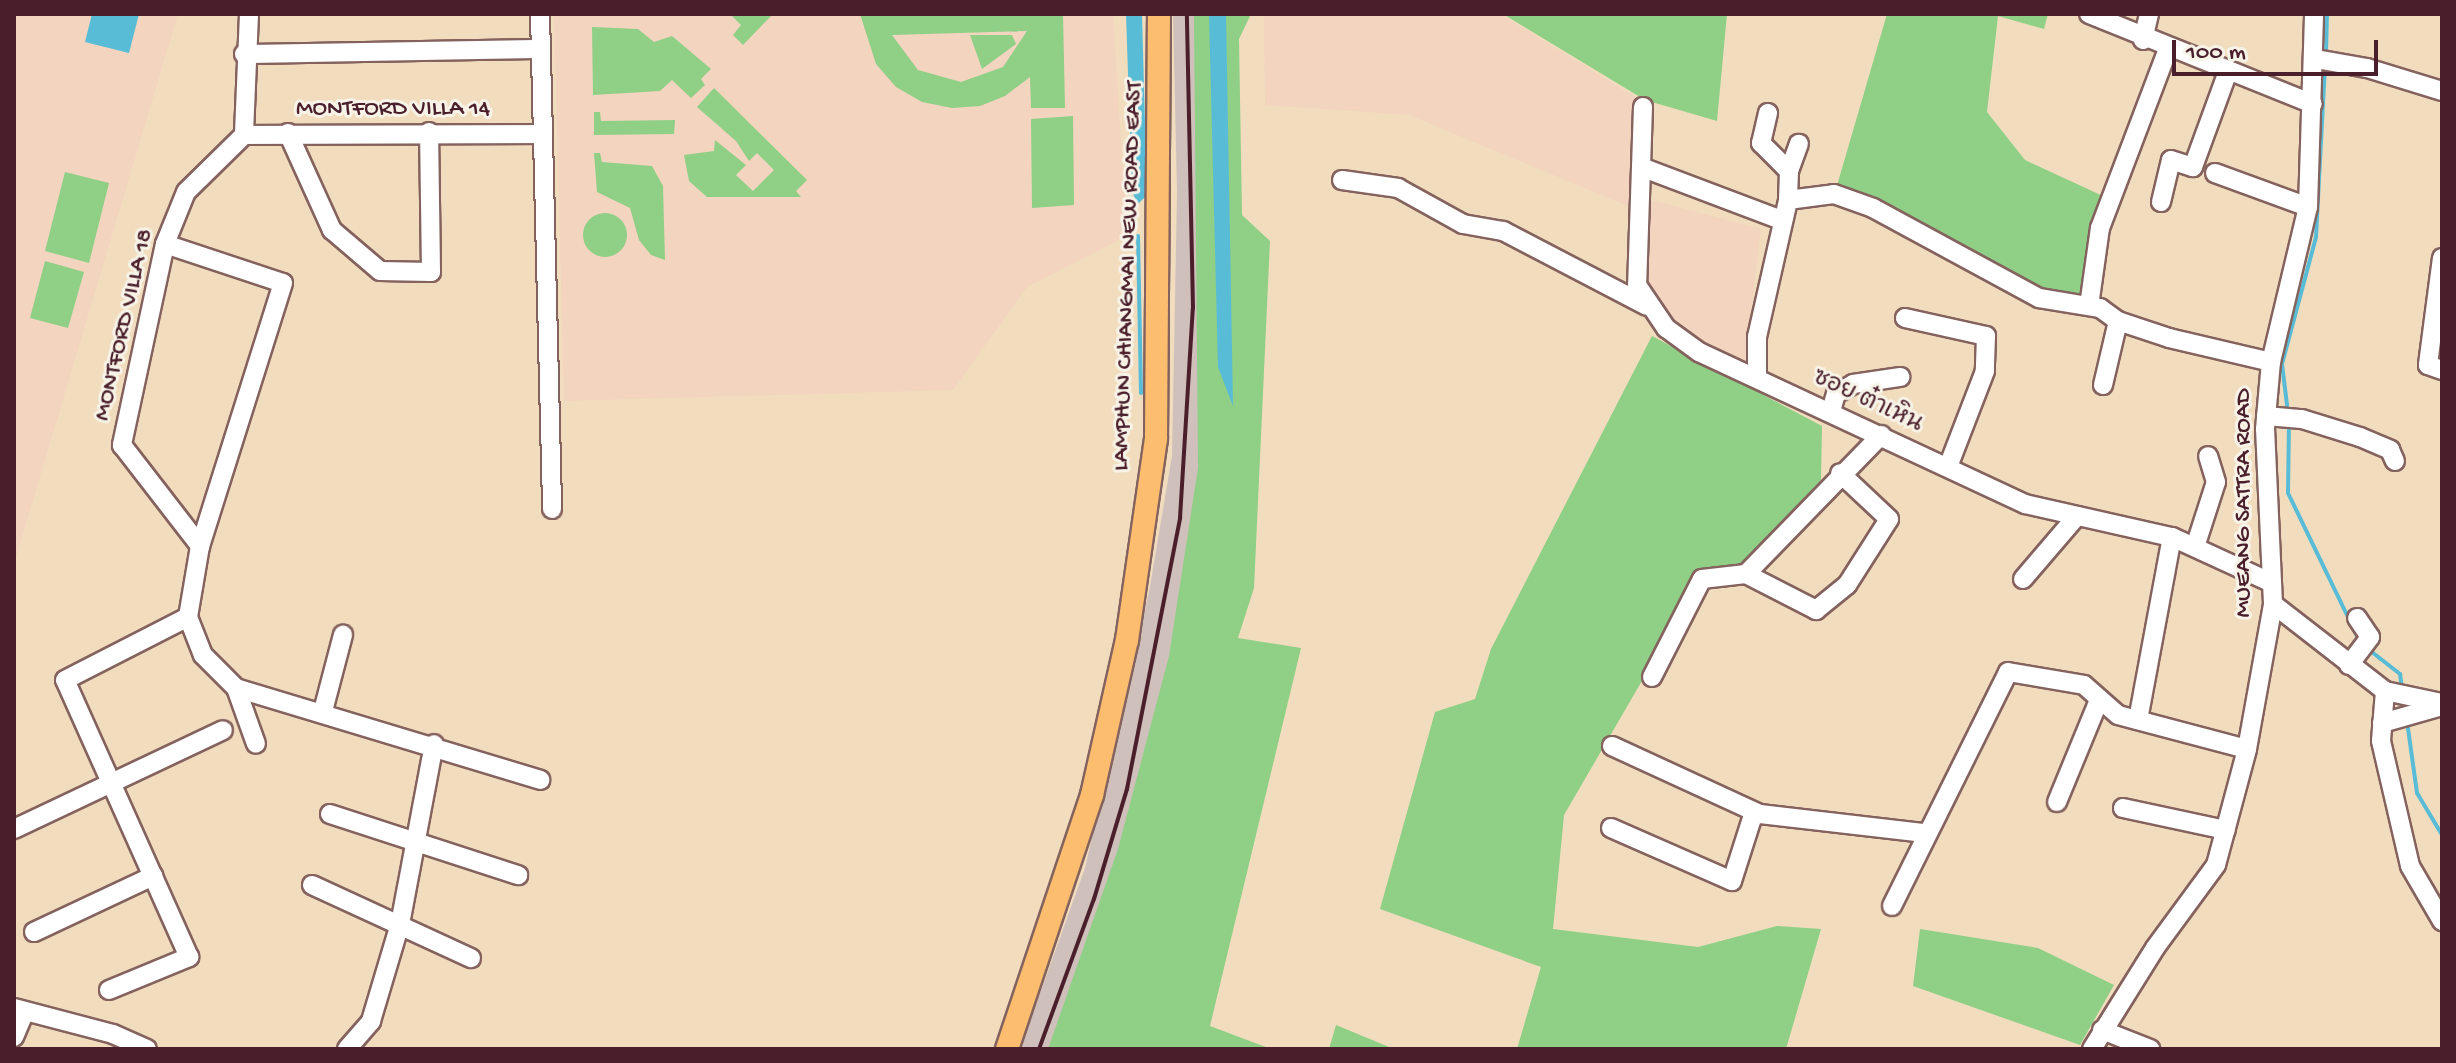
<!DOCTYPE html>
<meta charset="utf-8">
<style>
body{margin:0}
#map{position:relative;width:2456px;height:1063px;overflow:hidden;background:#f1ddbe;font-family:"Gochi Hand","Playpen Sans Thai",sans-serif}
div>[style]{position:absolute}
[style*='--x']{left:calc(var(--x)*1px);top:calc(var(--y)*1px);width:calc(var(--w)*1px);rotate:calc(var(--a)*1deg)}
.built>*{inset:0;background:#f3d4bf}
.industrial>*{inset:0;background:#cfc0bb}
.green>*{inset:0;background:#8fcf86}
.round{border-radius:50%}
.water>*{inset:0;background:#58bcd6}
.stream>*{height:4px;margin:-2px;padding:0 2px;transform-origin:2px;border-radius:2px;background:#58bcd6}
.roads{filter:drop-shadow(2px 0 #84625e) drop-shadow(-2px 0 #84625e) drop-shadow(0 2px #84625e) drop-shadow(0 -2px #84625e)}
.minor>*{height:18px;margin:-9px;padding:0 9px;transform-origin:9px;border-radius:9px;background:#fff}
.major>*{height:22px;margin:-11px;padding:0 11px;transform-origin:11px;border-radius:11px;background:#fcbd6f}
.rail>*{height:4px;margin:-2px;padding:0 2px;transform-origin:2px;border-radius:2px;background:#4a1f2b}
span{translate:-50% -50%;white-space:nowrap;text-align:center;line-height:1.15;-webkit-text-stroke:6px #f7f3e8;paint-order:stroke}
.street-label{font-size:24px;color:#4a1f2b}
.frame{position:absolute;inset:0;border:16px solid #4a1f2b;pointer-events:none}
.scale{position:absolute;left:2172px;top:40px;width:206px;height:36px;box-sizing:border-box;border:4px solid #4a1f2b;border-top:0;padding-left:10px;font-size:24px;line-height:28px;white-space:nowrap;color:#4a1f2b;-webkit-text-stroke:6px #f7f3e8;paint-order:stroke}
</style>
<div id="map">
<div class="built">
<i style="clip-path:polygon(14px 14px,178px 14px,14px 564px)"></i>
<i style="clip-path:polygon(554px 14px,1113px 14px,1127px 236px,1027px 287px,953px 390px,564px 401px)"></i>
<i style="clip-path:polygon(1264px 14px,1500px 14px,1642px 101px,1630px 207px,1409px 115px,1265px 105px)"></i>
<i style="clip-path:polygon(1647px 199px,1761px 229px,1745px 362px,1686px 336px,1641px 289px)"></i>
</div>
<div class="industrial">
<i style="clip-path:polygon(1173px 14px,1202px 14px,1205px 437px,1196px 518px,1145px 782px,1052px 1049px,1020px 1049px,1085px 868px,1149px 592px,1172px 456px,1177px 193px)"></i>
</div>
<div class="green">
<i style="clip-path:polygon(730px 14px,773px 14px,743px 45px,733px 35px,741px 25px)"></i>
<i style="clip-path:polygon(evenodd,860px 14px,1063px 14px,1065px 108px,1031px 108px,1030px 77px,1005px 96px,980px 106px,952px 108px,922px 102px,896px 87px,876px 64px,860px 14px,1027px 31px,1003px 67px,961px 82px,918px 70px,892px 35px,1027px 31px)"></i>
<i style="clip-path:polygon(1194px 14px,1251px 14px,1239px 39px,1242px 215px,1270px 241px,1254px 588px,1238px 638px,1301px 648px,1210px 1026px,1271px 1049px,1048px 1049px,1118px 849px,1169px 656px,1198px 468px)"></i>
<i style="clip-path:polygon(1503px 14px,1727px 14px,1717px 121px,1645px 100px)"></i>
<i style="clip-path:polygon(1887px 14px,2048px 14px,2044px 29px,1998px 16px,1987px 112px,2025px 160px,2105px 197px,2085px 300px,2039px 294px,1836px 189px)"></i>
<i style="clip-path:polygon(592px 27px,638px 29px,654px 42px,672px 36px,711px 69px,701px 79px,705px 85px,691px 98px,672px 80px,660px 91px,593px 95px)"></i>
<i style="clip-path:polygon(970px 35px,1012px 35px,1016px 44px,982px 69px)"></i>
<i style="clip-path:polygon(714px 88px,807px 180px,796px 191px,801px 197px,707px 197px,689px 181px,684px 155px,714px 151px,715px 140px,746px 165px,736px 175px,753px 191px,774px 170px,757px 153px,749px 161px,736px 141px,697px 107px)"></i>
<i style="clip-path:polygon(594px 112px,600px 112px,601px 121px,675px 120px,674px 134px,594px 135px)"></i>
<i style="clip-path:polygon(1073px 116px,1074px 205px,1032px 208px,1031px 119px)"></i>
<i style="clip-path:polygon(594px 153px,600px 153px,602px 162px,652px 166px,663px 186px,665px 260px,651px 255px,639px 240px,630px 208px,597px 192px)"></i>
<i style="clip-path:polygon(65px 172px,109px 183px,89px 263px,45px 251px)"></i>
<i class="round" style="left:583px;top:213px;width:44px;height:44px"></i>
<i style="clip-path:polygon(45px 261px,84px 272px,68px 328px,30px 318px)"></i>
<i style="clip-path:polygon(1652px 336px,1822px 426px,1821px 480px,1741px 568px,1707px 569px,1564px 815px,1553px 929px,1698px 947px,1777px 926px,1821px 929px,1786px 1049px,1517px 1049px,1541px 967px,1380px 909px,1435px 712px,1475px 699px,1491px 649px)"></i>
<i style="clip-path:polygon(1920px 929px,2038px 948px,2114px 985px,2080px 1045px,1913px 986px)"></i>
<i style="clip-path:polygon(1336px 1025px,1394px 1049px,1329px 1049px)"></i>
</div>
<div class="water">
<i style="clip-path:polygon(92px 14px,139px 14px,129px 53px,85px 42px)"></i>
<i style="clip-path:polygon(1126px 14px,1142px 14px,1147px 195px,1138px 204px,1132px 192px)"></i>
<i style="clip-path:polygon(1209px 14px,1226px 14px,1233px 406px,1218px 367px)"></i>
</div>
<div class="stream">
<i style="--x:2326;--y:54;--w:40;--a:-88.6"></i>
<i style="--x:1138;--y:236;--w:157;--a:88.9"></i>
<i style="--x:2288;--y:413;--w:49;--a:-97"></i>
<i style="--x:2282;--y:364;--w:131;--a:-75"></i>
<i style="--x:2316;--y:237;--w:170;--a:-87"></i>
<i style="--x:2289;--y:422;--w:71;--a:90.8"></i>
<i style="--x:2288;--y:493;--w:163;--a:64.2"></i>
<i style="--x:2368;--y:649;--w:41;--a:38"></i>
<i style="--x:2400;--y:674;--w:14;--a:82"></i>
<i style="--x:2407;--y:721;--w:73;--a:82.1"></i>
<i style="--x:2417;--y:793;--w:49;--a:59.2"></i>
</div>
<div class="roads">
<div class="minor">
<i style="--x:249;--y:14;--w:121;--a:92.4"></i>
<i style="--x:244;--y:135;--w:81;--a:135.5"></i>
<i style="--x:186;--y:192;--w:56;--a:112"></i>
<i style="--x:165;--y:244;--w:206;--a:102.1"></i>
<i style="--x:122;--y:445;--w:128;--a:52.3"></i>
<i style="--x:200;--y:546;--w:72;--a:99.6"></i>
<i style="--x:188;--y:617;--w:41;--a:68.5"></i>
<i style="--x:203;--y:655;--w:47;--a:45"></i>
<i style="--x:236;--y:688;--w:318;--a:16.8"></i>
<i style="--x:540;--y:14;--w:495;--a:88.6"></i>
<i style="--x:2089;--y:14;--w:241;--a:21.9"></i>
<i style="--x:2143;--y:40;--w:27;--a:-77"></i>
<i style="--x:244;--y:54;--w:297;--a:-1"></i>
<i style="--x:2316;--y:59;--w:52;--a:10"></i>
<i style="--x:2367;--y:68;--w:78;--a:17"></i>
<i style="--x:1643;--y:107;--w:178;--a:91.9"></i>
<i style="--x:1637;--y:285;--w:52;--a:56"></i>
<i style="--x:1666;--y:328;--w:41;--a:36"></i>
<i style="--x:1699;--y:352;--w:360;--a:25"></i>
<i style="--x:2025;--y:504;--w:151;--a:12.7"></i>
<i style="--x:2172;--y:537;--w:108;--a:24.7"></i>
<i style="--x:1768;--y:113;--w:31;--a:103"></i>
<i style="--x:1761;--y:143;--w:40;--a:45"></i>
<i style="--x:1789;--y:171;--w:29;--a:92"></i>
<i style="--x:288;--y:133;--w:107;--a:65.6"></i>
<i style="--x:332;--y:230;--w:63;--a:40.5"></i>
<i style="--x:380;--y:271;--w:51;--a:1.1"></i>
<i style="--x:431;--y:272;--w:140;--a:-90.8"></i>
<i style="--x:244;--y:135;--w:299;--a:-0.2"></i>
<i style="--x:1641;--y:167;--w:150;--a:20.7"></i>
<i style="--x:1789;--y:171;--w:29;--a:-70"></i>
<i style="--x:2215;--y:173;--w:99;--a:20.1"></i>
<i style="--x:1342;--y:180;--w:57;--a:8.1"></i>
<i style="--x:1398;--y:188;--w:74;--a:29"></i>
<i style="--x:1463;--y:224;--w:41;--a:9.9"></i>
<i style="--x:1503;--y:231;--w:162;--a:27.5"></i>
<i style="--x:2161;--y:202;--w:43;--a:-76.6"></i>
<i style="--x:2171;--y:160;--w:23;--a:18"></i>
<i style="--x:2193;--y:167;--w:99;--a:-69.9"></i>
<i style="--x:165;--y:244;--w:124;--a:18.3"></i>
<i style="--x:283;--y:283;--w:276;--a:107.5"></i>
<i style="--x:2442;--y:258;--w:108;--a:97.5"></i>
<i style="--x:2428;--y:365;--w:15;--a:20"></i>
<i style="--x:2089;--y:306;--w:79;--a:-82"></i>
<i style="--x:2100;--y:228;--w:191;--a:-69.2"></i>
<i style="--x:1905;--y:318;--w:83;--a:12.5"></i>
<i style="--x:1986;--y:336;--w:35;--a:92"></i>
<i style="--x:1985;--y:371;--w:103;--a:111.1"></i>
<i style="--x:1757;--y:376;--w:39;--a:-90"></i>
<i style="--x:1757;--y:337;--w:140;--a:-77.2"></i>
<i style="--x:1788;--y:200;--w:46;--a:-7.4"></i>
<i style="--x:1834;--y:194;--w:41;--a:19.7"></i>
<i style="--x:1873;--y:208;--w:189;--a:28.5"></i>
<i style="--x:2039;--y:298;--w:62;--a:9.3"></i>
<i style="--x:2100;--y:308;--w:22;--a:36"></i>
<i style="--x:2118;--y:321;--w:54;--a:18.4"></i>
<i style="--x:2169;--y:338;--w:105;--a:13.2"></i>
<i style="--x:2103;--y:385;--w:66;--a:-76.8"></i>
<i style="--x:1831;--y:411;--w:18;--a:-74"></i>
<i style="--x:1836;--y:394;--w:20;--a:-30"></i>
<i style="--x:1853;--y:384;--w:48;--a:-8.5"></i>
<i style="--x:2266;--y:416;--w:36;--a:5"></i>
<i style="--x:2302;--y:419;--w:61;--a:17.2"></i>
<i style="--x:2360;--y:437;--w:33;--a:23"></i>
<i style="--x:2390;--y:450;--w:12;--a:66"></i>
<i style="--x:2195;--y:547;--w:68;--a:-72.1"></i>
<i style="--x:2216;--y:482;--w:27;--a:-107"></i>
<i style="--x:1746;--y:574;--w:79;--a:27.2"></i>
<i style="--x:1816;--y:610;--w:40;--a:-39"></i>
<i style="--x:1847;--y:585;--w:78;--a:-57.5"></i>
<i style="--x:1889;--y:519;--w:67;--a:-136.8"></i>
<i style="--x:2023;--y:579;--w:83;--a:-49.4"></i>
<i style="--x:2273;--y:604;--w:142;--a:37.8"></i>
<i style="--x:2385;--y:691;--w:58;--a:11.9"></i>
<i style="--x:2349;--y:665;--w:35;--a:-53"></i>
<i style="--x:2370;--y:637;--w:23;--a:-124"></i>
<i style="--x:1652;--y:677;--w:110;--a:-63"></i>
<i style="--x:1702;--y:579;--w:44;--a:-6.5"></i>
<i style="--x:1746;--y:574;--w:194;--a:-45.8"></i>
<i style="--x:236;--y:688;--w:59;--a:70.3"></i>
<i style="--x:2385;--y:691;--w:50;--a:94.6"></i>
<i style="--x:2381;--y:741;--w:128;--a:76.9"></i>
<i style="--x:2410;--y:866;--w:64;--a:59.8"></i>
<i style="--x:323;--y:711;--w:79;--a:-75.3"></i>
<i style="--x:2138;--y:720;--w:186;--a:-79.5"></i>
<i style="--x:2382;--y:723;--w:62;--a:-15.8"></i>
<i style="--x:1612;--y:746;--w:163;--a:24.7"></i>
<i style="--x:1760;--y:814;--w:166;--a:6.6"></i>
<i style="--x:2057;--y:802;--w:110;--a:-67.6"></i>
<i style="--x:2123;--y:808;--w:105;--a:12.1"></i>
<i style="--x:330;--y:814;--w:198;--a:18"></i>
<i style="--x:1611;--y:828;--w:132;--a:23.7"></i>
<i style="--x:1732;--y:881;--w:72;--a:-72.3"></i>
<i style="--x:14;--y:829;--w:231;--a:-25.3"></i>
<i style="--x:312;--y:885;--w:175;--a:24.7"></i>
<i style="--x:1892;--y:906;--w:261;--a:-63.6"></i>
<i style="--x:2008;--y:672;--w:77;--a:9.7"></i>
<i style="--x:2084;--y:685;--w:45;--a:41.4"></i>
<i style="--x:2118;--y:715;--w:133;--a:14.8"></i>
<i style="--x:34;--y:932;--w:132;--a:-25.2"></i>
<i style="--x:109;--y:990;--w:87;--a:-22.4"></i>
<i style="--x:189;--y:957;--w:303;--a:-114.1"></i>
<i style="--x:65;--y:680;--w:138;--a:-27.1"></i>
<i style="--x:14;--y:1008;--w:102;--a:14.7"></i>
<i style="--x:113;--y:1034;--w:37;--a:24"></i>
<i style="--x:2102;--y:1030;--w:52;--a:21.6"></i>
<i style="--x:14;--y:1037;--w:28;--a:-67"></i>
<i style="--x:347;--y:1049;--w:37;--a:-49"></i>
<i style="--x:371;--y:1021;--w:101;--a:-73.4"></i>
<i style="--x:400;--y:924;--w:183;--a:-79.3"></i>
<i style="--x:2092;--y:1049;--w:119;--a:-58"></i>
<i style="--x:2155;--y:948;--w:103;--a:-53.7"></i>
<i style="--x:2216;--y:865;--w:120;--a:-75"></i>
<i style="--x:2247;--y:749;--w:147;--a:-79.8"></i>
<i style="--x:2273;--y:604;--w:175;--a:-92.6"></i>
<i style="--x:2265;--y:429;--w:67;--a:-84.9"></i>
<i style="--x:2271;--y:362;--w:159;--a:-76.6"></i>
<i style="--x:2308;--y:207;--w:193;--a:-88.2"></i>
</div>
<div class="major">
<i style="--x:1007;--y:1049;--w:268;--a:-71.5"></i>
<i style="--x:1092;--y:795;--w:159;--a:-77.3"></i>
<i style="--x:1127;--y:640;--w:203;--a:-81.8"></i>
<i style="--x:1156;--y:439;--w:425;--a:-89.6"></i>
</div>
</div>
<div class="rail">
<i style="--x:1039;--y:1049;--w:160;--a:-69.9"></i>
<i style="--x:1094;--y:899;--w:115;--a:-73.3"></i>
<i style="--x:1127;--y:789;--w:276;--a:-78.9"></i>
<i style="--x:1180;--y:518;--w:210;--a:-86.5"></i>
<i style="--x:1193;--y:308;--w:294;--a:-91.2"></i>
</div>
<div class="street-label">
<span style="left:393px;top:110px">MONTFORD VILLA 14</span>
<span style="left:1129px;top:276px;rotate:-88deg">LAMPHUN CHIANGMAI NEW ROAD EAST</span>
<span style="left:125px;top:325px;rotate:-77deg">MONTFORD VILLA 18</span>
<span style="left:1867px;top:402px;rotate:25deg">ซอย ต๋าเหิน</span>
<span style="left:2245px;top:503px;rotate:-90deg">MUEANG SATTRA ROAD</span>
</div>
<div class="frame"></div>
<div class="scale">100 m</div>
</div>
